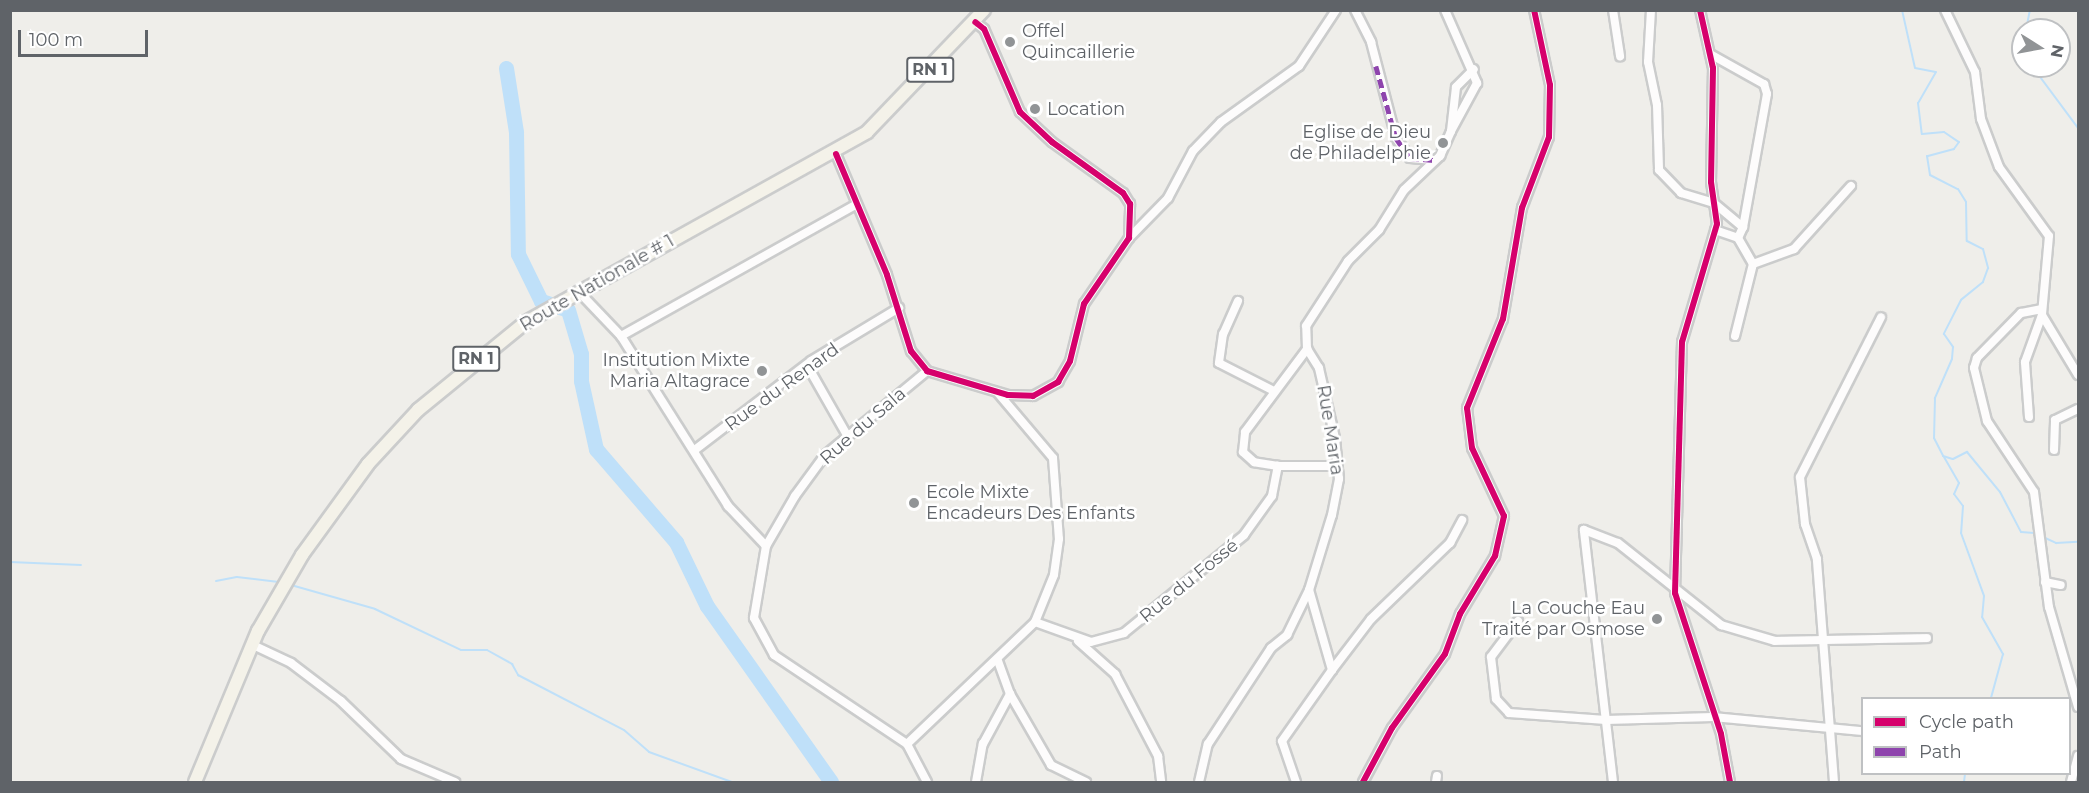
<!DOCTYPE html>
<meta charset="utf-8">
<style>
body{margin:0}
#map{position:relative;width:2089px;height:793px;overflow:hidden;background:#efeeea;font-family:Montserrat,sans-serif}
div>[style]{position:absolute}
[style*='--x']{left:calc(var(--x)*1px);top:calc(var(--y)*1px);width:calc(var(--w)*1px);rotate:calc(var(--a)*1deg)}
.stream>*{height:2px;margin:-1px;padding:0 1px;transform-origin:1px;border-radius:1px;background:#bfe0f9}
.river>*{height:15px;margin:-7.5px;padding:0 7.5px;transform-origin:7.5px;border-radius:7.5px;background:#bfe0f9}
.roads{filter:drop-shadow(2px 0 #cbcccc) drop-shadow(-2px 0 #cbcccc) drop-shadow(0 2px #cbcccc) drop-shadow(0 -2px #cbcccc)}
.minor>*{height:8px;margin:-4px;padding:0 4px;transform-origin:4px;border-radius:4px;background:#fdfcfc}
.primary>*{height:12px;margin:-6px;padding:0 6px;transform-origin:6px;border-radius:6px;background:#f4f2e9}
.quiet>*{height:4.5px;margin-top:-2.25px;transform-origin:0;background:repeating-linear-gradient(90deg,#8e44ad 0 9px,transparent 0 13.5px)}
.cycleway>*{height:6px;margin:-3px;padding:0 3px;transform-origin:3px;border-radius:3px;background:#d6006c}
.dots>*{width:16px;height:16px;translate:-50% -50%;box-sizing:border-box;border:3px solid #fff;border-radius:50%}
span{translate:-50% -50%;white-space:nowrap;text-align:center;line-height:1.15;-webkit-text-stroke:5px #fff;paint-order:stroke}
.shield-label span{padding:2px 4px;background:#fff;border:2px solid;border-radius:4px;-webkit-text-stroke-width:0}
.shield-label{font-size:16px;color:#5f6368;font-weight:700}
.poi-label{font-size:18px;color:#5f6368}
.left{translate:0 -50%;text-align:left}
.right{translate:-100% -50%;text-align:right}
.street-label{font-size:18px;color:#5f6368}
.frame{position:absolute;inset:0;border:12px solid #5f6368;pointer-events:none}
.legend{position:absolute;left:1861px;top:697px;width:210px;height:78px;box-sizing:border-box;background:#fff;border:2px solid #bfc1c3;margin:0;padding:8px 10px;list-style:none;font-size:18px;color:#5f6368}
.legend li{display:flex;align-items:center;gap:12px;height:30px}
.legend b{width:30px;border:2px solid #bfc1c3}
.north{position:absolute;left:2011px;top:18px;width:60px;height:60px;box-sizing:border-box;background:#fff;border:2px solid #bfc1c3;border-radius:50%;rotate:101deg;font-size:16px;font-weight:700;line-height:24px;text-align:center;color:#5f6368}
.north::after{content:'';display:block;margin:auto;width:21px;height:27px;background:#919496;clip-path:polygon(50% 0,100% 100%,50% 72%,0 100%)}
.scale{position:absolute;left:18px;top:30px;width:130px;height:27px;box-sizing:border-box;border:3px solid #5f6368;border-top:0;padding-left:8px;font-size:18px;line-height:21px;white-space:nowrap;color:#5f6368;-webkit-text-stroke:4px #fff;paint-order:stroke}
</style>
<div id="map">
<div class="stream">
<i style="--x:1902;--y:10;--w:59;--a:77.4"></i>
<i style="--x:1915;--y:68;--w:21;--a:11"></i>
<i style="--x:1936;--y:72;--w:36;--a:120"></i>
<i style="--x:1918;--y:103;--w:31;--a:83"></i>
<i style="--x:1922;--y:134;--w:22;--a:-5"></i>
<i style="--x:1944;--y:132;--w:18;--a:34"></i>
<i style="--x:1959;--y:142;--w:9;--a:126"></i>
<i style="--x:1954;--y:149;--w:28;--a:165"></i>
<i style="--x:1927;--y:156;--w:19;--a:81"></i>
<i style="--x:1930;--y:175;--w:31;--a:27"></i>
<i style="--x:1958;--y:189;--w:15;--a:58"></i>
<i style="--x:1966;--y:202;--w:39;--a:89"></i>
<i style="--x:1967;--y:241;--w:18;--a:27"></i>
<i style="--x:1983;--y:249;--w:20;--a:75"></i>
<i style="--x:1988;--y:268;--w:15;--a:110"></i>
<i style="--x:1983;--y:282;--w:28;--a:141"></i>
<i style="--x:1961;--y:300;--w:38;--a:117"></i>
<i style="--x:1944;--y:334;--w:16;--a:55"></i>
<i style="--x:1953;--y:347;--w:12;--a:95"></i>
<i style="--x:1952;--y:359;--w:43;--a:113.6"></i>
<i style="--x:1935;--y:398;--w:40;--a:91.4"></i>
<i style="--x:1934;--y:438;--w:20;--a:63"></i>
<i style="--x:1943;--y:456;--w:10;--a:17"></i>
<i style="--x:1953;--y:459;--w:16;--a:-27"></i>
<i style="--x:1967;--y:452;--w:52;--a:50.5"></i>
<i style="--x:2000;--y:492;--w:45;--a:62.3"></i>
<i style="--x:2021;--y:532;--w:15;--a:4"></i>
<i style="--x:2026;--y:30;--w:20;--a:-79"></i>
<i style="--x:2032;--y:66;--w:77;--a:53.4"></i>
<i style="--x:1944;--y:457;--w:30;--a:60"></i>
<i style="--x:1959;--y:483;--w:12;--a:114"></i>
<i style="--x:1954;--y:494;--w:15;--a:53"></i>
<i style="--x:1963;--y:506;--w:27;--a:94"></i>
<i style="--x:1961;--y:533;--w:67;--a:69.9"></i>
<i style="--x:1984;--y:596;--w:21;--a:95"></i>
<i style="--x:1982;--y:617;--w:43;--a:60.4"></i>
<i style="--x:2003;--y:654;--w:46;--a:105.3"></i>
<i style="--x:2041;--y:536;--w:17;--a:25"></i>
<i style="--x:2056;--y:543;--w:22;--a:-3"></i>
<i style="--x:10;--y:562;--w:71;--a:2.4"></i>
<i style="--x:216;--y:581;--w:21;--a:-11"></i>
<i style="--x:237;--y:577;--w:42;--a:6.8"></i>
<i style="--x:291;--y:585;--w:87;--a:15.9"></i>
<i style="--x:375;--y:609;--w:95;--a:25.5"></i>
<i style="--x:461;--y:650;--w:26;--a:0"></i>
<i style="--x:487;--y:650;--w:29;--a:29"></i>
<i style="--x:512;--y:664;--w:13;--a:61"></i>
<i style="--x:518;--y:675;--w:119;--a:27.4"></i>
<i style="--x:624;--y:730;--w:33;--a:41"></i>
<i style="--x:649;--y:752;--w:88;--a:19.9"></i>
<i style="--x:1964;--y:782;--w:8;--a:-83"></i>
</div>
<div class="river">
<i style="--x:506;--y:68;--w:65;--a:81.1"></i>
<i style="--x:516;--y:132;--w:122;--a:89.1"></i>
<i style="--x:518;--y:254;--w:52;--a:63.9"></i>
<i style="--x:541;--y:301;--w:28;--a:18"></i>
<i style="--x:568;--y:310;--w:46;--a:73.5"></i>
<i style="--x:581;--y:354;--w:27;--a:90"></i>
<i style="--x:581;--y:381;--w:70;--a:77.6"></i>
<i style="--x:596;--y:449;--w:123;--a:49.3"></i>
<i style="--x:676;--y:542;--w:71;--a:64.2"></i>
<i style="--x:707;--y:606;--w:215;--a:54.8"></i>
</div>
<div class="roads">
<div class="minor">
<i style="--x:1355;--y:10;--w:36;--a:63"></i>
<i style="--x:1371;--y:42;--w:99;--a:75.4"></i>
<i style="--x:1396;--y:138;--w:24;--a:55"></i>
<i style="--x:1410;--y:158;--w:24;--a:5"></i>
<i style="--x:1445;--y:10;--w:80;--a:66.3"></i>
<i style="--x:1477;--y:83;--w:55;--a:118.4"></i>
<i style="--x:1613;--y:10;--w:47;--a:81.3"></i>
<i style="--x:1651;--y:10;--w:52;--a:93.3"></i>
<i style="--x:1648;--y:62;--w:44;--a:78.2"></i>
<i style="--x:1657;--y:105;--w:65;--a:88.2"></i>
<i style="--x:1659;--y:170;--w:32;--a:46"></i>
<i style="--x:1681;--y:193;--w:34;--a:17"></i>
<i style="--x:1714;--y:203;--w:38;--a:40"></i>
<i style="--x:1743;--y:227;--w:12;--a:114"></i>
<i style="--x:1738;--y:238;--w:30;--a:60"></i>
<i style="--x:1753;--y:264;--w:44;--a:-20.1"></i>
<i style="--x:1794;--y:249;--w:85;--a:-47.9"></i>
<i style="--x:1700;--y:10;--w:59;--a:77.4"></i>
<i style="--x:1713;--y:68;--w:114;--a:91"></i>
<i style="--x:1711;--y:182;--w:42;--a:81.9"></i>
<i style="--x:1717;--y:224;--w:123;--a:106.5"></i>
<i style="--x:1682;--y:342;--w:251;--a:91.6"></i>
<i style="--x:1675;--y:593;--w:148;--a:71.9"></i>
<i style="--x:1721;--y:734;--w:49;--a:79.4"></i>
<i style="--x:1945;--y:10;--w:69;--a:64.2"></i>
<i style="--x:1975;--y:72;--w:47;--a:82.7"></i>
<i style="--x:1981;--y:119;--w:51;--a:69.4"></i>
<i style="--x:1999;--y:167;--w:85;--a:54.1"></i>
<i style="--x:2049;--y:236;--w:79;--a:95.1"></i>
<i style="--x:2042;--y:315;--w:70;--a:59"></i>
<i style="--x:1710;--y:54;--w:62;--a:29.1"></i>
<i style="--x:1764;--y:84;--w:10;--a:73"></i>
<i style="--x:1767;--y:94;--w:135;--a:100.2"></i>
<i style="--x:836;--y:154;--w:131;--a:67.1"></i>
<i style="--x:887;--y:275;--w:80;--a:72.5"></i>
<i style="--x:911;--y:351;--w:26;--a:51"></i>
<i style="--x:927;--y:371;--w:84;--a:16.5"></i>
<i style="--x:1008;--y:395;--w:25;--a:2"></i>
<i style="--x:1033;--y:396;--w:29;--a:-29"></i>
<i style="--x:1058;--y:382;--w:24;--a:-60"></i>
<i style="--x:1070;--y:361;--w:59;--a:-76.2"></i>
<i style="--x:1084;--y:304;--w:80;--a:-55.7"></i>
<i style="--x:1129;--y:238;--w:34;--a:-88"></i>
<i style="--x:1130;--y:204;--w:13;--a:-122"></i>
<i style="--x:1123;--y:193;--w:87;--a:-144.3"></i>
<i style="--x:1052;--y:142;--w:44;--a:-136.8"></i>
<i style="--x:1020;--y:112;--w:90;--a:-113.4"></i>
<i style="--x:984;--y:29;--w:11;--a:-142"></i>
<i style="--x:1715;--y:230;--w:24;--a:19"></i>
<i style="--x:1129;--y:238;--w:56;--a:-45.7"></i>
<i style="--x:1168;--y:198;--w:53;--a:-62"></i>
<i style="--x:1193;--y:151;--w:40;--a:-46"></i>
<i style="--x:1221;--y:122;--w:96;--a:-35.7"></i>
<i style="--x:1299;--y:66;--w:67;--a:-56.5"></i>
<i style="--x:578;--y:291;--w:62;--a:46.3"></i>
<i style="--x:621;--y:336;--w:201;--a:57.8"></i>
<i style="--x:728;--y:506;--w:55;--a:46.5"></i>
<i style="--x:1238;--y:301;--w:36;--a:114"></i>
<i style="--x:1223;--y:334;--w:29;--a:98"></i>
<i style="--x:1219;--y:363;--w:59;--a:27"></i>
<i style="--x:2042;--y:309;--w:21;--a:169"></i>
<i style="--x:2021;--y:313;--w:63;--a:134.4"></i>
<i style="--x:1977;--y:358;--w:10;--a:107"></i>
<i style="--x:1974;--y:368;--w:55;--a:76.2"></i>
<i style="--x:1987;--y:421;--w:85;--a:56.5"></i>
<i style="--x:2034;--y:492;--w:116;--a:82.6"></i>
<i style="--x:2049;--y:607;--w:104;--a:73.8"></i>
<i style="--x:621;--y:336;--w:270;--a:-29.2"></i>
<i style="--x:1735;--y:336;--w:74;--a:-76"></i>
<i style="--x:807;--y:365;--w:81;--a:60.3"></i>
<i style="--x:927;--y:371;--w:132;--a:140.5"></i>
<i style="--x:825;--y:455;--w:51;--a:126.2"></i>
<i style="--x:795;--y:496;--w:58;--a:120.1"></i>
<i style="--x:766;--y:546;--w:73;--a:99.5"></i>
<i style="--x:754;--y:618;--w:42;--a:61.6"></i>
<i style="--x:774;--y:655;--w:160;--a:33.8"></i>
<i style="--x:907;--y:744;--w:43;--a:62.2"></i>
<i style="--x:998;--y:393;--w:85;--a:49.8"></i>
<i style="--x:1053;--y:458;--w:81;--a:85.8"></i>
<i style="--x:1059;--y:539;--w:36;--a:98"></i>
<i style="--x:1054;--y:575;--w:51;--a:112"></i>
<i style="--x:2029;--y:417;--w:55;--a:-94.2"></i>
<i style="--x:2025;--y:362;--w:50;--a:-70.1"></i>
<i style="--x:696;--y:449;--w:145;--a:-37.4"></i>
<i style="--x:811;--y:361;--w:103;--a:-31.1"></i>
<i style="--x:2054;--y:450;--w:30;--a:-88"></i>
<i style="--x:2055;--y:420;--w:25;--a:-26"></i>
<i style="--x:1278;--y:466;--w:24;--a:-171"></i>
<i style="--x:1254;--y:462;--w:15;--a:-138"></i>
<i style="--x:1243;--y:452;--w:20;--a:-84"></i>
<i style="--x:1245;--y:432;--w:104;--a:-53.2"></i>
<i style="--x:2045;--y:582;--w:16;--a:11"></i>
<i style="--x:1518;--y:621;--w:45;--a:126.9"></i>
<i style="--x:1491;--y:657;--w:42;--a:83.2"></i>
<i style="--x:1496;--y:699;--w:19;--a:47"></i>
<i style="--x:1509;--y:713;--w:97;--a:4.1"></i>
<i style="--x:1606;--y:720;--w:107;--a:-1.6"></i>
<i style="--x:1713;--y:717;--w:150;--a:5.4"></i>
<i style="--x:1078;--y:641;--w:50;--a:41.7"></i>
<i style="--x:1115;--y:674;--w:93;--a:62.3"></i>
<i style="--x:1158;--y:756;--w:26;--a:83"></i>
<i style="--x:253;--y:645;--w:42;--a:25.3"></i>
<i style="--x:291;--y:663;--w:63;--a:37.2"></i>
<i style="--x:341;--y:701;--w:83;--a:44"></i>
<i style="--x:401;--y:759;--w:59;--a:23.1"></i>
<i style="--x:1332;--y:670;--w:64;--a:-52.6"></i>
<i style="--x:1371;--y:619;--w:110;--a:-43.9"></i>
<i style="--x:1450;--y:543;--w:26;--a:-62"></i>
<i style="--x:1010;--y:694;--w:82;--a:60"></i>
<i style="--x:1051;--y:765;--w:39;--a:26"></i>
<i style="--x:907;--y:744;--w:177;--a:-43.6"></i>
<i style="--x:1035;--y:622;--w:59;--a:19.7"></i>
<i style="--x:1091;--y:642;--w:34;--a:-15"></i>
<i style="--x:1124;--y:633;--w:155;--a:-39.2"></i>
<i style="--x:1244;--y:535;--w:48;--a:-54.3"></i>
<i style="--x:1272;--y:496;--w:31;--a:-79"></i>
<i style="--x:1278;--y:466;--w:59;--a:0"></i>
<i style="--x:976;--y:782;--w:39;--a:-80"></i>
<i style="--x:983;--y:744;--w:57;--a:-61.6"></i>
<i style="--x:1010;--y:694;--w:37;--a:-110"></i>
<i style="--x:1199;--y:782;--w:39;--a:-77"></i>
<i style="--x:1208;--y:744;--w:115;--a:-56.7"></i>
<i style="--x:1271;--y:648;--w:21;--a:-39"></i>
<i style="--x:1287;--y:635;--w:50;--a:-63.9"></i>
<i style="--x:1309;--y:590;--w:78;--a:-73"></i>
<i style="--x:1332;--y:515;--w:37;--a:-79"></i>
<i style="--x:1339;--y:479;--w:41;--a:-95.6"></i>
<i style="--x:1335;--y:438;--w:72;--a:-102.9"></i>
<i style="--x:1319;--y:368;--w:22;--a:-122"></i>
<i style="--x:1307;--y:349;--w:23;--a:-92"></i>
<i style="--x:1306;--y:326;--w:77;--a:-57.1"></i>
<i style="--x:1348;--y:261;--w:44;--a:-45"></i>
<i style="--x:1379;--y:230;--w:47;--a:-58"></i>
<i style="--x:1404;--y:190;--w:50;--a:-43.4"></i>
<i style="--x:1440;--y:156;--w:27;--a:-66"></i>
<i style="--x:1451;--y:131;--w:44;--a:-83.5"></i>
<i style="--x:1456;--y:87;--w:25;--a:-45"></i>
<i style="--x:1296;--y:782;--w:43;--a:-108.9"></i>
<i style="--x:1282;--y:741;--w:87;--a:-54.8"></i>
<i style="--x:1332;--y:670;--w:83;--a:-106"></i>
<i style="--x:1363;--y:782;--w:61;--a:-61.8"></i>
<i style="--x:1392;--y:728;--w:91;--a:-54.4"></i>
<i style="--x:1445;--y:654;--w:43;--a:-69.4"></i>
<i style="--x:1460;--y:614;--w:68;--a:-58.9"></i>
<i style="--x:1495;--y:556;--w:41;--a:-77.3"></i>
<i style="--x:1504;--y:516;--w:75;--a:-115.2"></i>
<i style="--x:1472;--y:448;--w:40;--a:-97.1"></i>
<i style="--x:1467;--y:408;--w:96;--a:-68"></i>
<i style="--x:1503;--y:319;--w:113;--a:-80.3"></i>
<i style="--x:1522;--y:208;--w:76;--a:-69.2"></i>
<i style="--x:1549;--y:137;--w:52;--a:-88.9"></i>
<i style="--x:1550;--y:85;--w:77;--a:-102"></i>
<i style="--x:1436;--y:782;--w:6;--a:-81"></i>
<i style="--x:1613;--y:782;--w:254;--a:-96.6"></i>
<i style="--x:1584;--y:530;--w:36;--a:21"></i>
<i style="--x:1618;--y:543;--w:132;--a:38.5"></i>
<i style="--x:1721;--y:625;--w:56;--a:16.5"></i>
<i style="--x:1775;--y:641;--w:152;--a:-1.1"></i>
<i style="--x:1834;--y:782;--w:224;--a:-94.4"></i>
<i style="--x:1817;--y:559;--w:37;--a:-109"></i>
<i style="--x:1805;--y:524;--w:47;--a:-96.1"></i>
<i style="--x:1800;--y:477;--w:179;--a:-63.1"></i>
<i style="--x:2071;--y:782;--w:27;--a:-75"></i>
</div>
<div class="primary">
<i style="--x:195;--y:782;--w:164;--a:-67.4"></i>
<i style="--x:258;--y:631;--w:88;--a:-59.9"></i>
<i style="--x:302;--y:555;--w:112;--a:-54"></i>
<i style="--x:368;--y:464;--w:74;--a:-47.2"></i>
<i style="--x:418;--y:410;--w:139;--a:-39.2"></i>
<i style="--x:526;--y:322;--w:390;--a:-29.1"></i>
<i style="--x:867;--y:132;--w:169;--a:-46.2"></i>
</div>
</div>
<div class="quiet">
<i style="--x:1376;--y:66;--w:75;--a:74.5"></i>
<i style="--x:1396;--y:138;--w:24;--a:55"></i>
<i style="--x:1410;--y:158;--w:24;--a:5"></i>
</div>
<div class="cycleway">
<i style="--x:1700;--y:10;--w:59;--a:77.4"></i>
<i style="--x:1713;--y:68;--w:114;--a:91"></i>
<i style="--x:1711;--y:182;--w:42;--a:81.9"></i>
<i style="--x:1717;--y:224;--w:123;--a:106.5"></i>
<i style="--x:1682;--y:342;--w:251;--a:91.6"></i>
<i style="--x:1675;--y:593;--w:148;--a:71.9"></i>
<i style="--x:1721;--y:734;--w:49;--a:79.4"></i>
<i style="--x:836;--y:154;--w:131;--a:67.1"></i>
<i style="--x:887;--y:275;--w:80;--a:72.5"></i>
<i style="--x:911;--y:351;--w:26;--a:51"></i>
<i style="--x:927;--y:371;--w:84;--a:16.5"></i>
<i style="--x:1008;--y:395;--w:25;--a:2"></i>
<i style="--x:1033;--y:396;--w:29;--a:-29"></i>
<i style="--x:1058;--y:382;--w:24;--a:-60"></i>
<i style="--x:1070;--y:361;--w:59;--a:-76.2"></i>
<i style="--x:1084;--y:304;--w:80;--a:-55.7"></i>
<i style="--x:1129;--y:238;--w:34;--a:-88"></i>
<i style="--x:1130;--y:204;--w:13;--a:-122"></i>
<i style="--x:1123;--y:193;--w:87;--a:-144.3"></i>
<i style="--x:1052;--y:142;--w:44;--a:-136.8"></i>
<i style="--x:1020;--y:112;--w:90;--a:-113.4"></i>
<i style="--x:984;--y:29;--w:11;--a:-142"></i>
<i style="--x:1363;--y:782;--w:61;--a:-61.8"></i>
<i style="--x:1392;--y:728;--w:91;--a:-54.4"></i>
<i style="--x:1445;--y:654;--w:43;--a:-69.4"></i>
<i style="--x:1460;--y:614;--w:68;--a:-58.9"></i>
<i style="--x:1495;--y:556;--w:41;--a:-77.3"></i>
<i style="--x:1504;--y:516;--w:75;--a:-115.2"></i>
<i style="--x:1472;--y:448;--w:40;--a:-97.1"></i>
<i style="--x:1467;--y:408;--w:96;--a:-68"></i>
<i style="--x:1503;--y:319;--w:113;--a:-80.3"></i>
<i style="--x:1522;--y:208;--w:76;--a:-69.2"></i>
<i style="--x:1549;--y:137;--w:52;--a:-88.9"></i>
<i style="--x:1550;--y:85;--w:77;--a:-102"></i>
</div>
<div class="dots">
<i style="left:1010px;top:42px;background:#919496"></i>
<i style="left:1035px;top:109px;background:#919496"></i>
<i style="left:1443px;top:143px;background:#919496"></i>
<i style="left:762px;top:371px;background:#919496"></i>
<i style="left:914px;top:503px;background:#919496"></i>
<i style="left:1657px;top:619px;background:#919496"></i>
</div>
<div class="shield-label">
<span style="left:930px;top:70px">RN 1</span>
<span style="left:476px;top:359px">RN 1</span>
</div>
<div class="poi-label">
<span class="left" style="left:1022px;top:42px">Offel<br>Quincaillerie</span>
<span class="left" style="left:1047px;top:109px">Location</span>
<span class="right" style="left:1431px;top:143px">Eglise de Dieu<br>de Philadelphie</span>
<span class="right" style="left:750px;top:371px">Institution Mixte<br>Maria Altagrace</span>
<span class="left" style="left:926px;top:503px">Ecole Mixte<br>Encadeurs Des Enfants</span>
<span class="right" style="left:1645px;top:619px">La Couche Eau<br>Traité par Osmose</span>
</div>
<div class="street-label">
<span style="left:597px;top:283px;rotate:-30deg">Route Nationale # 1</span>
<span style="left:782px;top:387px;rotate:-36deg">Rue du Renard</span>
<span style="left:863px;top:426px;rotate:-41deg">Rue du Sala</span>
<span style="left:1330px;top:430px;rotate:81deg">Rue Maria</span>
<span style="left:1189px;top:581px;rotate:-39deg">Rue du Fossé</span>
</div>
<div class="frame"></div>
<ul class="legend">
<li><b style="height:8px;background:#d6006c"></b>Cycle path</li>
<li><b style="height:8px;background:#8e44ad"></b>Path</li>
</ul>
<div class="north">N</div>
<div class="scale">100 m</div>
</div>
